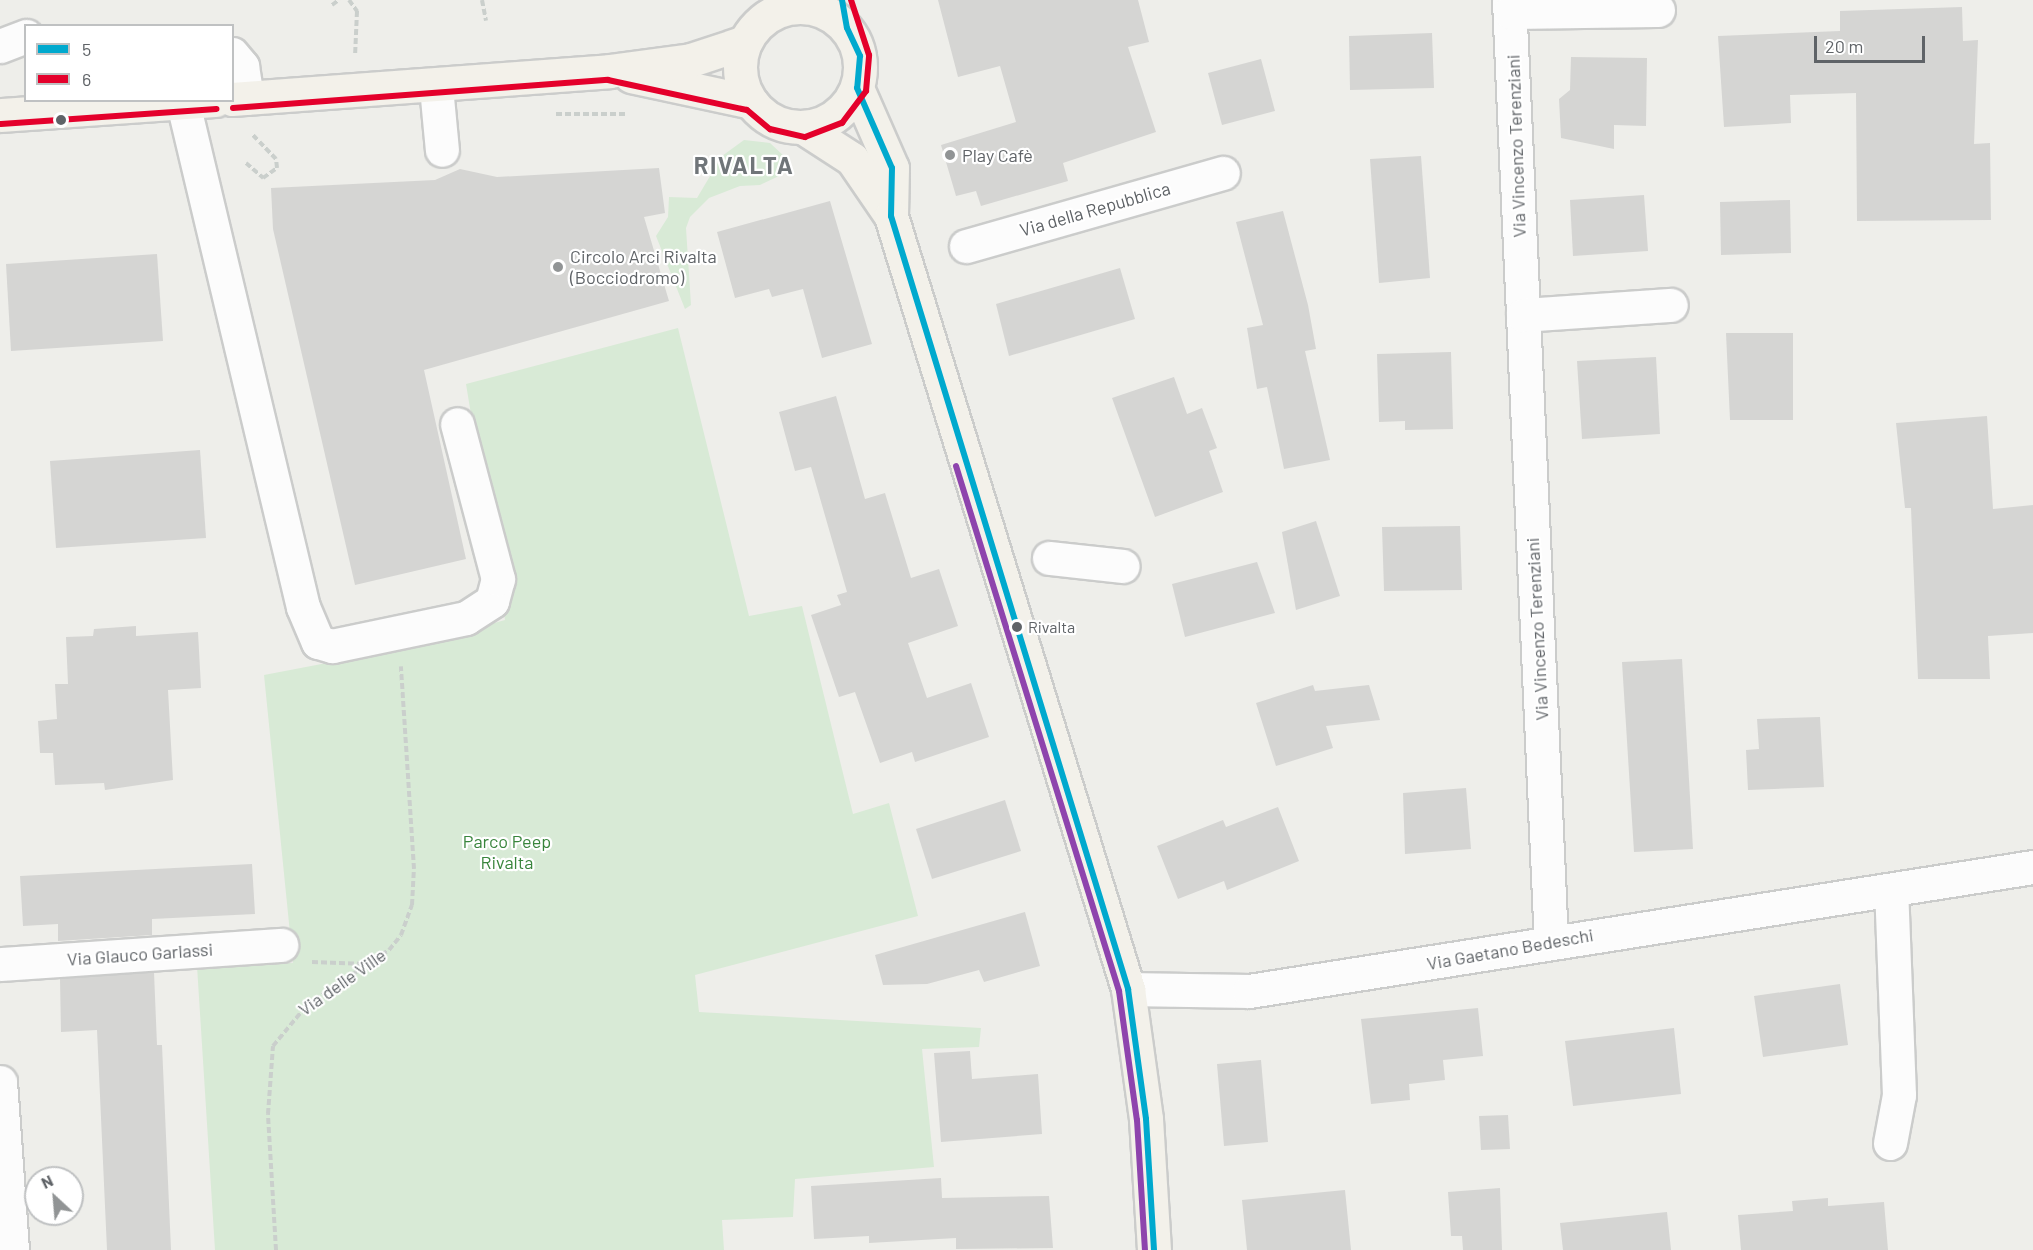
<!DOCTYPE html>
<meta charset="utf-8">
<style>
body{margin:0}
#map{position:relative;width:2033px;height:1250px;overflow:hidden;background:#eeeeea;font-family:Barlow,sans-serif}
div>[style]{position:absolute}
[style*='--x']{left:calc(var(--x)*1px);top:calc(var(--y)*1px);width:calc(var(--w)*1px);rotate:calc(var(--a)*1deg)}
.green>*{inset:0;background:#d8ead6}
.building>*{inset:0;background:#d5d5d3}
.path>*{height:4px;margin-top:-2px;transform-origin:0;background:repeating-linear-gradient(90deg,#cacfcc 0 6px,transparent 0 9px)}
.roads{filter:drop-shadow(2px 0 #cbcccb) drop-shadow(-2px 0 #cbcccb) drop-shadow(0 2px #cbcccb) drop-shadow(0 -2px #cbcccb)}
.minor>*{height:33px;margin:-16.5px;padding:0 16.5px;transform-origin:16.5px;border-radius:16.5px;background:#fcfcfc}
.major>*{height:33px;margin:-16.5px;padding:0 16.5px;transform-origin:16.5px;border-radius:16.5px;background:#f3f1ea}
.major>.ring{margin:-16.5px;padding:0;box-sizing:content-box;background:none;border:33px solid #f3f1ea;border-radius:50%}
.bus-1>*{height:6px;margin:-3px;padding:0 3px;transform-origin:3px;border-radius:3px;background:#00a9ce}
.bus-2>*{height:6px;margin:-3px;padding:0 3px;transform-origin:3px;border-radius:3px;background:#e4002b}
.bus-3>*{height:6px;margin:-3px;padding:0 3px;transform-origin:3px;border-radius:3px;background:#8e44ad}
.dots>*{width:16px;height:16px;translate:-50% -50%;box-sizing:border-box;border:3px solid #fff;border-radius:50%}
span{translate:-50% -50%;white-space:nowrap;text-align:center;line-height:1.15;-webkit-text-stroke:4.5px #fff;paint-order:stroke}
.bus-label{font-size:16px;color:#5f6367}
.left{translate:0 -50%;text-align:left}
.street-label{font-size:18px;color:#5f6367}
.poi-label{font-size:18px;color:#5f6367}
.park-label{font-size:18px;color:#39853c}
.district-label{font-size:24px;color:#707579;font-weight:700;letter-spacing:1.5px}
.legend{position:absolute;left:24px;top:24px;width:210px;height:78px;box-sizing:border-box;background:#fff;border:2px solid #bfc1c2;margin:0;padding:8px 10px;list-style:none;font-size:18px;color:#5f6367}
.legend li{display:flex;align-items:center;gap:12px;height:30px}
.legend b{width:30px;border:2px solid #bfc1c2}
.north{position:absolute;left:24px;top:1166px;width:60px;height:60px;box-sizing:border-box;background:#fff;border:2px solid #bfc1c2;border-radius:50%;rotate:334deg;font-size:16px;font-weight:700;line-height:24px;text-align:center;color:#5f6367}
.north::after{content:'';display:block;margin:auto;width:21px;height:27px;background:#919495;clip-path:polygon(50% 0,100% 100%,50% 72%,0 100%)}
.scale{position:absolute;left:1814px;top:36px;width:111px;height:27px;box-sizing:border-box;border:3px solid #5f6367;border-top:0;padding-left:8px;font-size:18px;line-height:21px;white-space:nowrap;color:#5f6367;-webkit-text-stroke:4px #fff;paint-order:stroke}
</style>
<div id="map">
<div class="green">
<i style="clip-path:polygon(744px 140px,770px 143px,785px 157px,785px 166px,779px 176px,760px 185px,740px 186px,709px 198px,690px 217px,686px 228px,691px 305px,685px 309px,656px 236px,668px 217px,669px 197px,697px 198px,722px 156px)"></i>
<i style="clip-path:polygon(678px 328px,749px 616px,802px 606px,853px 814px,889px 803px,918px 916px,695px 975px,699px 1012px,981px 1028px,979px 1047px,922px 1049px,934px 1167px,795px 1179px,793px 1217px,722px 1220px,724px 1250px,215px 1250px,197px 966px,293px 963px,264px 675px,400px 649px,505px 620px,466px 384px)"></i>
</div>
<div class="building">
<i style="clip-path:polygon(938px 0,1138px 0,1149px 42px,1128px 47px,1156px 132px,1063px 163px,1068px 181px,981px 206px,976px 191px,956px 196px,941px 145px,1016px 122px,1000px 66px,958px 77px)"></i>
<i style="clip-path:polygon(1962px 7px,1963px 41px,1978px 40px,1974px 144px,1990px 143px,1991px 220px,1857px 221px,1856px 93px,1790px 95px,1791px 123px,1724px 127px,1718px 36px,1840px 31px,1840px 11px)"></i>
<i style="clip-path:polygon(1432px 33px,1434px 88px,1350px 90px,1349px 36px)"></i>
<i style="clip-path:polygon(1571px 57px,1647px 58px,1646px 126px,1614px 125px,1614px 149px,1561px 138px,1559px 99px,1570px 90px)"></i>
<i style="clip-path:polygon(1261px 59px,1275px 111px,1222px 125px,1208px 73px)"></i>
<i style="clip-path:polygon(1421px 156px,1430px 278px,1379px 283px,1370px 159px)"></i>
<i style="clip-path:polygon(659px 168px,665px 213px,644px 217px,669px 301px,424px 370px,466px 559px,355px 585px,273px 229px,271px 188px,435px 180px,460px 169px,497px 177px)"></i>
<i style="clip-path:polygon(1644px 195px,1648px 251px,1573px 256px,1570px 200px)"></i>
<i style="clip-path:polygon(1790px 200px,1791px 253px,1721px 255px,1720px 202px)"></i>
<i style="clip-path:polygon(830px 201px,872px 344px,822px 358px,803px 289px,772px 297px,769px 289px,735px 298px,717px 232px)"></i>
<i style="clip-path:polygon(1283px 211px,1308px 305px,1316px 349px,1305px 351px,1330px 460px,1284px 469px,1267px 387px,1257px 389px,1247px 328px,1263px 325px,1236px 222px)"></i>
<i style="clip-path:polygon(157px 254px,163px 341px,11px 351px,6px 264px)"></i>
<i style="clip-path:polygon(1120px 268px,1135px 319px,1009px 356px,996px 304px)"></i>
<i style="clip-path:polygon(1726px 333px,1793px 333px,1793px 420px,1730px 420px)"></i>
<i style="clip-path:polygon(1451px 352px,1453px 429px,1405px 430px,1405px 421px,1379px 422px,1377px 354px)"></i>
<i style="clip-path:polygon(1656px 357px,1660px 434px,1582px 439px,1577px 361px)"></i>
<i style="clip-path:polygon(1174px 377px,1187px 414px,1202px 408px,1217px 448px,1209px 451px,1223px 492px,1155px 517px,1112px 398px)"></i>
<i style="clip-path:polygon(836px 396px,865px 499px,885px 493px,911px 578px,939px 569px,958px 626px,908px 643px,927px 698px,971px 683px,989px 737px,915px 762px,912px 752px,880px 763px,855px 692px,839px 697px,811px 615px,841px 605px,837px 595px,847px 592px,811px 467px,795px 471px,779px 412px)"></i>
<i style="clip-path:polygon(1987px 416px,1993px 509px,2033px 505px,2033px 633px,1988px 636px,1990px 679px,1918px 679px,1911px 508px,1905px 508px,1896px 423px)"></i>
<i style="clip-path:polygon(200px 450px,206px 538px,56px 548px,50px 461px)"></i>
<i style="clip-path:polygon(1316px 521px,1340px 596px,1296px 610px,1282px 532px)"></i>
<i style="clip-path:polygon(1460px 526px,1462px 590px,1384px 591px,1382px 527px)"></i>
<i style="clip-path:polygon(1257px 562px,1275px 613px,1185px 637px,1172px 584px)"></i>
<i style="clip-path:polygon(136px 626px,136px 636px,198px 632px,201px 688px,168px 690px,173px 780px,105px 790px,104px 783px,55px 785px,53px 753px,40px 753px,38px 721px,57px 719px,55px 684px,68px 684px,66px 637px,93px 636px,94px 629px)"></i>
<i style="clip-path:polygon(1682px 659px,1693px 849px,1634px 852px,1622px 662px)"></i>
<i style="clip-path:polygon(1313px 685px,1315px 691px,1369px 685px,1380px 720px,1326px 726px,1333px 748px,1276px 766px,1256px 703px)"></i>
<i style="clip-path:polygon(1820px 717px,1824px 787px,1748px 790px,1746px 750px,1759px 749px,1757px 719px)"></i>
<i style="clip-path:polygon(1466px 788px,1471px 849px,1405px 854px,1403px 793px)"></i>
<i style="clip-path:polygon(1005px 800px,1021px 851px,932px 879px,916px 829px)"></i>
<i style="clip-path:polygon(1278px 807px,1299px 861px,1227px 890px,1224px 881px,1178px 899px,1157px 846px,1223px 820px,1226px 827px)"></i>
<i style="clip-path:polygon(252px 864px,255px 914px,152px 919px,152px 935px,58px 941px,58px 924px,23px 926px,20px 876px)"></i>
<i style="clip-path:polygon(1025px 912px,1040px 966px,984px 982px,979px 970px,927px 984px,883px 985px,875px 955px)"></i>
<i style="clip-path:polygon(154px 972px,157px 1045px,162px 1045px,171px 1250px,107px 1250px,97px 1030px,61px 1032px,60px 979px)"></i>
<i style="clip-path:polygon(1840px 984px,1848px 1045px,1763px 1057px,1754px 996px)"></i>
<i style="clip-path:polygon(1478px 1008px,1483px 1056px,1443px 1060px,1445px 1080px,1409px 1084px,1410px 1100px,1371px 1104px,1361px 1019px)"></i>
<i style="clip-path:polygon(1674px 1028px,1681px 1094px,1573px 1106px,1565px 1041px)"></i>
<i style="clip-path:polygon(970px 1051px,972px 1079px,1038px 1074px,1042px 1134px,941px 1142px,934px 1053px)"></i>
<i style="clip-path:polygon(1261px 1060px,1268px 1142px,1224px 1146px,1217px 1064px)"></i>
<i style="clip-path:polygon(1508px 1115px,1510px 1149px,1481px 1150px,1479px 1116px)"></i>
<i style="clip-path:polygon(941px 1178px,942px 1198px,1049px 1196px,1053px 1248px,956px 1249px,956px 1238px,869px 1243px,869px 1236px,814px 1239px,811px 1186px)"></i>
<i style="clip-path:polygon(1500px 1188px,1502px 1250px,1463px 1250px,1462px 1236px,1451px 1236px,1448px 1192px)"></i>
<i style="clip-path:polygon(1345px 1190px,1351px 1250px,1247px 1250px,1242px 1200px)"></i>
<i style="clip-path:polygon(1828px 1198px,1828px 1206px,1884px 1202px,1888px 1250px,1741px 1250px,1738px 1215px,1793px 1211px,1792px 1201px)"></i>
<i style="clip-path:polygon(1667px 1212px,1671px 1250px,1563px 1250px,1560px 1223px)"></i>
</div>
<div class="path">
<i style="--x:349;--y:0;--w:14;--a:54"></i>
<i style="--x:357;--y:11;--w:45;--a:92.5"></i>
<i style="--x:482;--y:0;--w:21;--a:79"></i>
<i style="--x:332;--y:5;--w:9;--a:-36"></i>
<i style="--x:556;--y:114;--w:70;--a:0"></i>
<i style="--x:246;--y:163;--w:23;--a:41"></i>
<i style="--x:263;--y:178;--w:17;--a:-36"></i>
<i style="--x:277;--y:168;--w:9;--a:-96"></i>
<i style="--x:276;--y:159;--w:35;--a:-134"></i>
<i style="--x:312;--y:962;--w:55;--a:2.1"></i>
<i style="--x:276;--y:1250;--w:136;--a:-93.4"></i>
<i style="--x:268;--y:1114;--w:68;--a:-85.8"></i>
<i style="--x:273;--y:1046;--w:53;--a:-50.3"></i>
<i style="--x:307;--y:1005;--w:99;--a:-33.9"></i>
<i style="--x:389;--y:950;--w:19;--a:-51"></i>
<i style="--x:401;--y:935;--w:32;--a:-70"></i>
<i style="--x:412;--y:905;--w:36;--a:-87"></i>
<i style="--x:414;--y:869;--w:203;--a:-93.7"></i>
</div>
<div class="roads">
<div class="minor">
<i style="--x:1509;--y:0;--w:944;--a:87.45"></i>
<i style="--x:1510;--y:12;--w:148;--a:-0.8"></i>
<i style="--x:0;--y:46;--w:28;--a:-21"></i>
<i style="--x:232;--y:54;--w:16;--a:50"></i>
<i style="--x:242;--y:66;--w:32;--a:81"></i>
<i style="--x:436;--y:87;--w:63;--a:84.6"></i>
<i style="--x:183;--y:103;--w:518;--a:76.61"></i>
<i style="--x:303;--y:607;--w:38;--a:67"></i>
<i style="--x:318;--y:642;--w:15;--a:16"></i>
<i style="--x:332;--y:646;--w:137;--a:-11.8"></i>
<i style="--x:466;--y:618;--w:31;--a:-33"></i>
<i style="--x:492;--y:601;--w:23;--a:-75"></i>
<i style="--x:498;--y:579;--w:160;--a:-104.8"></i>
<i style="--x:966;--y:246;--w:267;--a:-15.9"></i>
<i style="--x:1523;--y:315;--w:148;--a:-3.9"></i>
<i style="--x:1049;--y:558;--w:74;--a:6.2"></i>
<i style="--x:0;--y:964;--w:282;--a:-3.9"></i>
<i style="--x:1128;--y:989;--w:121;--a:0.9"></i>
<i style="--x:1249;--y:991;--w:794;--a:-8.99"></i>
<i style="--x:0;--y:1082;--w:168;--a:85.9"></i>
<i style="--x:1890;--y:1143;--w:49;--a:-79.4"></i>
<i style="--x:1899;--y:1095;--w:205;--a:-92.2"></i>
</div>
<div class="major">
<i class="ring" style="left:740px;top:7px;width:87px;height:87px"></i>
<i style="--x:631;--y:76;--w:123;--a:12.2"></i>
<i style="--x:857;--y:88;--w:87;--a:66.4"></i>
<i style="--x:892;--y:168;--w:48;--a:91.2"></i>
<i style="--x:232;--y:99;--w:378;--a:-4.2"></i>
<i style="--x:609;--y:71;--w:83;--a:-7.6"></i>
<i style="--x:691;--y:60;--w:57;--a:-18.4"></i>
<i style="--x:0;--y:115;--w:216;--a:-4"></i>
<i style="--x:804;--y:128;--w:57;--a:32.9"></i>
<i style="--x:852;--y:159;--w:69;--a:55.6"></i>
<i style="--x:891;--y:216;--w:809;--a:72.95"></i>
<i style="--x:1128;--y:989;--w:131;--a:82.1"></i>
<i style="--x:1146;--y:1119;--w:131;--a:86.5"></i>
</div>
</div>
<div class="bus-1">
<i style="--x:842;--y:0;--w:28;--a:80"></i>
<i style="--x:847;--y:28;--w:31;--a:65"></i>
<i style="--x:860;--y:56;--w:32;--a:95"></i>
<i style="--x:857;--y:88;--w:87;--a:66.4"></i>
<i style="--x:892;--y:168;--w:48;--a:91.2"></i>
<i style="--x:891;--y:216;--w:809;--a:72.95"></i>
<i style="--x:1128;--y:989;--w:131;--a:82.1"></i>
<i style="--x:1146;--y:1119;--w:131;--a:86.5"></i>
</div>
<div class="bus-2">
<i style="--x:233;--y:108;--w:376;--a:-4.3"></i>
<i style="--x:608;--y:80;--w:142;--a:12.2"></i>
<i style="--x:747;--y:110;--w:30;--a:40"></i>
<i style="--x:770;--y:129;--w:36;--a:13"></i>
<i style="--x:805;--y:137;--w:40;--a:-21"></i>
<i style="--x:842;--y:123;--w:40;--a:-53"></i>
<i style="--x:866;--y:91;--w:36;--a:-85"></i>
<i style="--x:869;--y:55;--w:58;--a:-108.1"></i>
<i style="--x:1;--y:124;--w:216;--a:-4"></i>
</div>
<div class="bus-3">
<i style="--x:956;--y:466;--w:550;--a:72.75"></i>
<i style="--x:1119;--y:991;--w:130;--a:82.1"></i>
<i style="--x:1137;--y:1120;--w:130;--a:86.5"></i>
</div>
<div class="dots">
<i style="left:61px;top:120px;background:#5f6367"></i>
<i style="left:950px;top:155px;background:#919495"></i>
<i style="left:558px;top:267px;background:#919495"></i>
<i style="left:1017px;top:627px;background:#5f6367"></i>
</div>
<div class="bus-label">
<span class="left" style="left:1028px;top:627px">Rivalta</span>
</div>
<div class="street-label">
<span style="left:1516px;top:146px;rotate:-92deg">Via Vincenzo Terenziani</span>
<span style="left:1095px;top:209px;rotate:-16deg">Via della Repubblica</span>
<span style="left:1537px;top:629px;rotate:-93deg">Via Vincenzo Terenziani</span>
<span style="left:1510px;top:949px;rotate:-10deg">Via Gaetano Bedeschi</span>
<span style="left:140px;top:954px;rotate:-4deg">Via Glauco Garlassi</span>
<span style="left:342px;top:982px;rotate:-35deg">Via delle Ville</span>
</div>
<div class="poi-label">
<span class="left" style="left:962px;top:155px">Play Cafè</span>
<span class="left" style="left:570px;top:267px">Circolo Arci Rivalta<br>(Bocciodromo)</span>
</div>
<div class="park-label">
<span style="left:507px;top:852px">Parco Peep<br>Rivalta</span>
</div>
<div class="district-label">
<span style="left:744px;top:165px">RIVALTA</span>
</div>
<ul class="legend">
<li><b style="height:8px;background:#00a9ce"></b>5</li>
<li><b style="height:8px;background:#e4002b"></b>6</li>
</ul>
<div class="north">N</div>
<div class="scale">20 m</div>
</div>
